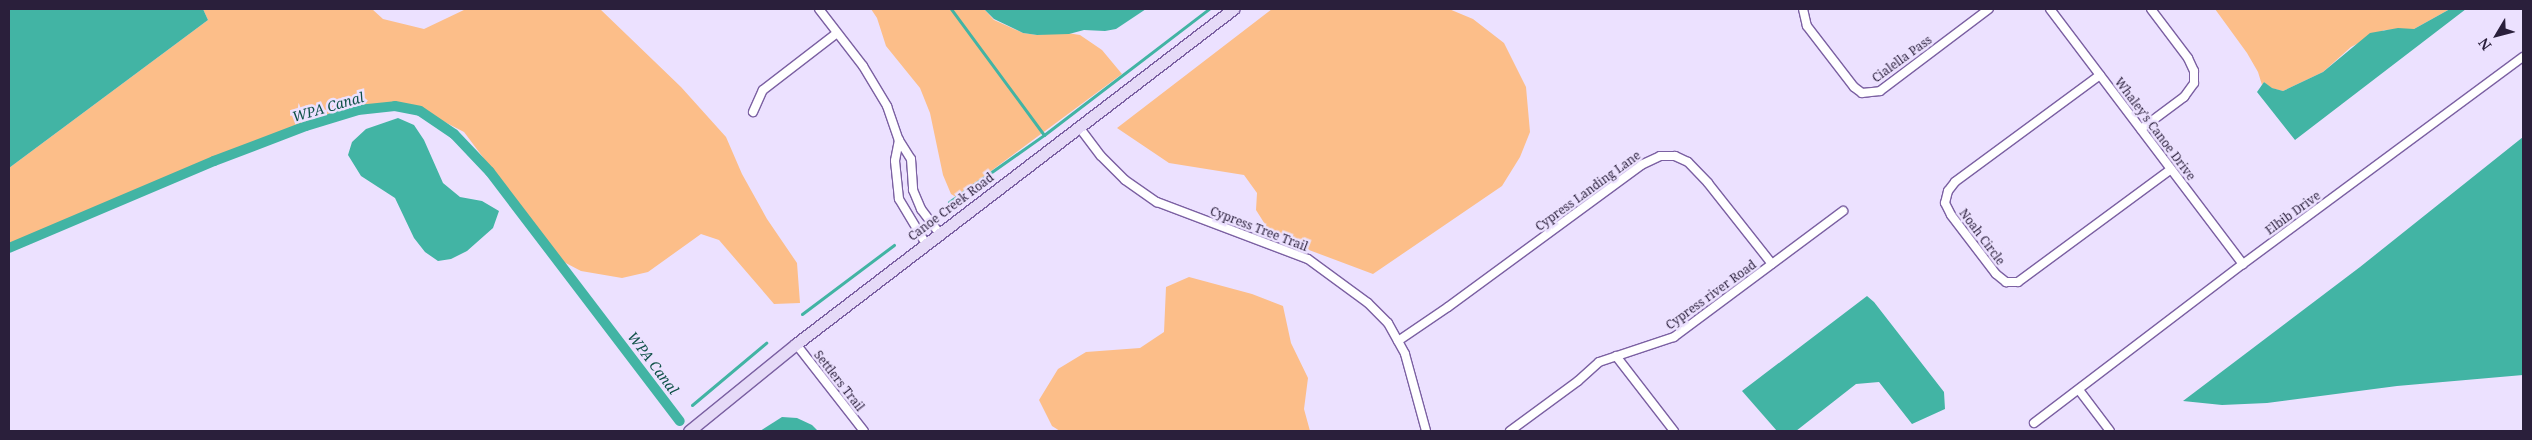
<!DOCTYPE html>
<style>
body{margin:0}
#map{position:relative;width:2532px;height:440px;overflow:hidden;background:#ece1ff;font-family:"Noto Serif",serif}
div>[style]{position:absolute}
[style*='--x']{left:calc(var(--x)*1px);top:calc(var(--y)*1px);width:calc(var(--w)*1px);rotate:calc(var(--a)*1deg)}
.green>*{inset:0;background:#fcbe89}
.water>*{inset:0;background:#42b4a4}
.stream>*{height:3px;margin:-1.5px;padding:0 1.5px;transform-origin:1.5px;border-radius:1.5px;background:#42b4a4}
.canal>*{height:10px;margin:-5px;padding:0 5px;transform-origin:5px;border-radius:5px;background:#42b4a4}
.roads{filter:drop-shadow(1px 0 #7b60a2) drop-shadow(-1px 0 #7b60a2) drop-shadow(0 1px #7b60a2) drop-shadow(0 -1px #7b60a2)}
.minor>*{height:8px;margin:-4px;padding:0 4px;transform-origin:4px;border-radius:4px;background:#fff}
.secondary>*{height:11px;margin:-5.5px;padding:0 5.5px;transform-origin:5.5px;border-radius:5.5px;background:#e6daf8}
span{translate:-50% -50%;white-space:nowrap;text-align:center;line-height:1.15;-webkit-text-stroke:5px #ece1ff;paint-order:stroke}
.street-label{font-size:12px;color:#2a1f3b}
.water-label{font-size:14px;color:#0f5148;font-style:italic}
.frame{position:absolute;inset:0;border:10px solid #2a1f3b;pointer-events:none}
.north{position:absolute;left:2472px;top:10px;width:50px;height:50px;-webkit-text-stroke:4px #ece1ff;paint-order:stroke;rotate:233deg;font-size:14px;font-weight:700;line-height:20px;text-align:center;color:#2a1f3b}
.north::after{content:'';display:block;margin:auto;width:18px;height:22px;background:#2a1f3b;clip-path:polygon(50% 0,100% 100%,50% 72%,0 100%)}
</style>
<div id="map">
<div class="green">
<i style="clip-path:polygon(203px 9px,372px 9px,383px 19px,424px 29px,466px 9px,600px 9px,681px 87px,726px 137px,742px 174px,767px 219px,797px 263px,800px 303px,774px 304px,719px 240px,701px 234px,648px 272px,622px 278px,581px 271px,560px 260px,464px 132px,410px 104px,338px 111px,168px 178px,9px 247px,9px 168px,208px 20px)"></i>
<i style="clip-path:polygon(871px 9px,984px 9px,994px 20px,1023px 33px,1037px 35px,1061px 32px,1080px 35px,1102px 50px,1122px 74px,956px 197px,951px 194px,943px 175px,930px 113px,920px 88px,886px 46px,877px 18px)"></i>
<i style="clip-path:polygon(1272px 9px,1449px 9px,1473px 19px,1504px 43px,1526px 87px,1530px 132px,1520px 157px,1502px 186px,1373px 274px,1293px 244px,1268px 229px,1256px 210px,1257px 193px,1244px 175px,1169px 163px,1117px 128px)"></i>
<i style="clip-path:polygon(2215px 9px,2450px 9px,2414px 29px,2384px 30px,2351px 47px,2323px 72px,2283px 91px,2271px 88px,2264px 82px,2262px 85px,2258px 72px,2247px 53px)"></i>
<i style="clip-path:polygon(1189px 277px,1252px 294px,1283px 306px,1291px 343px,1308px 378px,1304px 409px,1310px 431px,1060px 431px,1052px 426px,1039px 400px,1058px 369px,1086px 352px,1140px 348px,1164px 332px,1166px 287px)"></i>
</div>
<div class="water">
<i style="clip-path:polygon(9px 9px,203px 9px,208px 20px,9px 168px)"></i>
<i style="clip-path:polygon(984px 9px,1146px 9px,1116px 29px,1105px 31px,1084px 30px,1069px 34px,1037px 35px,1023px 33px,994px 19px)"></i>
<i style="clip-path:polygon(2450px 9px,2466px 9px,2295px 140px,2257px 92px,2264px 82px,2272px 88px,2283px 91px,2323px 72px,2370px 33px,2398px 28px,2414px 29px)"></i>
<i style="clip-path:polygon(398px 118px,414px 125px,424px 140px,443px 183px,460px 197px,482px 201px,499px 211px,493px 228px,467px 251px,451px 259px,438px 261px,425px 252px,414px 238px,395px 198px,361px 176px,348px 155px,352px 142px,366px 129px)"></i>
<i style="clip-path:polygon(2523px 137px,2523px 375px,2397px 386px,2267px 403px,2222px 405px,2183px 401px,2360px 267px)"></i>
<i style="clip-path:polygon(1867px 296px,1874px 302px,1944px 392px,1945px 409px,1912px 424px,1879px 382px,1856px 384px,1796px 431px,1777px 431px,1742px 391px)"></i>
<i style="clip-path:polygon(782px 417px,797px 418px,812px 425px,818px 431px,760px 431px)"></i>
</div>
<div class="stream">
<i style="--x:1044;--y:135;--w:208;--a:-37.4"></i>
<i style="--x:949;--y:202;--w:116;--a:-35.2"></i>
<i style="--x:1044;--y:135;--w:157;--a:-126.4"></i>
<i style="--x:802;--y:314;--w:115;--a:-36.9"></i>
<i style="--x:692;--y:405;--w:97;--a:-40"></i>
</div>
<div class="canal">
<i style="--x:9;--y:248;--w:223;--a:-23"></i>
<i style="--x:214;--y:161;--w:98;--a:-20.8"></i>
<i style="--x:306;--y:126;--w:54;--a:-17.1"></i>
<i style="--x:358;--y:110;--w:37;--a:-6"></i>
<i style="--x:395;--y:106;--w:25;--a:11"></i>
<i style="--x:420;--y:111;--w:41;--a:34.1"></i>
<i style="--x:454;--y:134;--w:52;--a:46.5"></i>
<i style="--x:490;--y:172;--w:313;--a:52.7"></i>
</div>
<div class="roads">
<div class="minor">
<i style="--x:819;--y:9;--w:72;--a:52.3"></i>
<i style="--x:863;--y:66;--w:47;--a:59"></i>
<i style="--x:887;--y:106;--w:36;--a:71"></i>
<i style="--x:899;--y:140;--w:22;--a:58"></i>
<i style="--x:911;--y:159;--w:31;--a:86"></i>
<i style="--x:913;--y:190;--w:21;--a:67"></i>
<i style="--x:921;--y:209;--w:31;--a:53"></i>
<i style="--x:1803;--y:9;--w:17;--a:77"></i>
<i style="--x:1807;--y:26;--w:77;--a:52.4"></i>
<i style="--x:1854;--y:87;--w:10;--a:37"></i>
<i style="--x:1862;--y:93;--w:18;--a:-6"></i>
<i style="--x:1880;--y:91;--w:136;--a:-37"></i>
<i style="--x:2050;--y:9;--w:320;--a:52.9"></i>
<i style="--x:2100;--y:75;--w:180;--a:143.6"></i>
<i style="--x:1955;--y:182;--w:11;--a:128"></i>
<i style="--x:1948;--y:191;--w:12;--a:104"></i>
<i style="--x:1945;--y:203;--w:13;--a:63"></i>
<i style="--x:1951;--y:215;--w:74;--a:52.7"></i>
<i style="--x:1996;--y:274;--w:13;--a:39"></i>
<i style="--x:2006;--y:282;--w:12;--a:0"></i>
<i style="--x:2018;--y:282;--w:190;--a:-36.4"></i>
<i style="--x:753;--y:112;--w:24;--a:-66"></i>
<i style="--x:763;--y:90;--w:93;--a:-37.6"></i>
<i style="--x:1079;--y:127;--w:36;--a:53"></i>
<i style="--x:1101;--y:156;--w:34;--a:45"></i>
<i style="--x:1125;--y:180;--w:39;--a:35"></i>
<i style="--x:1157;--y:202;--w:161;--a:20.7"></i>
<i style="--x:1308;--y:259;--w:74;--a:36.3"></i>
<i style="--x:1368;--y:303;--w:28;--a:45"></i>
<i style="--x:1388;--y:323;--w:35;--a:61"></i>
<i style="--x:1405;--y:354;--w:80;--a:74.7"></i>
<i style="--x:2141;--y:129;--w:54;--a:-36.7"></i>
<i style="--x:2184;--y:97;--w:17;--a:-54"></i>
<i style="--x:2194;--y:83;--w:12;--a:-90"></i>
<i style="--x:2194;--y:71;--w:14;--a:-115"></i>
<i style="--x:2188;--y:58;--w:61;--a:-127.1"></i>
<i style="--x:899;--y:140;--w:21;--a:101"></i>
<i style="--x:895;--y:161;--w:38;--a:84"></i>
<i style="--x:899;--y:199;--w:52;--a:59"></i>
<i style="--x:1398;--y:341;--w:60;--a:-34.2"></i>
<i style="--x:1448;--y:307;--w:240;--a:-36.3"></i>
<i style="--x:1641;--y:165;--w:21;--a:-25"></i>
<i style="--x:1660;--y:156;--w:15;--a:0"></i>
<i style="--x:1675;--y:156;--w:14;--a:25"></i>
<i style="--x:1688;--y:162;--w:29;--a:46"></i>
<i style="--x:1708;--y:183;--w:103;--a:51.7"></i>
<i style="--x:796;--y:344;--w:110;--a:52"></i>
<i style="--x:1616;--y:356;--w:95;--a:52.3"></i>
<i style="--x:2079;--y:390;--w:51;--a:52.9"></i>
<i style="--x:2034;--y:423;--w:263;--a:-37.3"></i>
<i style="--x:2243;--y:264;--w:348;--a:-36.5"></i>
<i style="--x:1510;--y:431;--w:84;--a:-36.3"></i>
<i style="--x:1578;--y:381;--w:28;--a:-42"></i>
<i style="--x:1599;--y:362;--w:79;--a:-18.4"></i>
<i style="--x:1674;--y:337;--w:211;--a:-36.7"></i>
</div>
<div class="secondary">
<i style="--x:689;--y:431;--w:138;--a:-39.1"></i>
<i style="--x:796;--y:344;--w:551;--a:-37.47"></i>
</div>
</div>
<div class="street-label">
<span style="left:1902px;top:59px;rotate:-36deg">Cialella Pass</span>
<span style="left:2155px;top:129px;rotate:53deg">Whaley's Canoe Drive</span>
<span style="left:1588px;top:191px;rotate:-36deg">Cypress Landing Lane</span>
<span style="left:951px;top:207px;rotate:-37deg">Canoe Creek Road</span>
<span style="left:2293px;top:213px;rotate:-36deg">Elbib Drive</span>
<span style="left:1259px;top:229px;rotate:21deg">Cypress Tree Trail</span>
<span style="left:1982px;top:237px;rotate:53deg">Noah Circle</span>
<span style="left:1711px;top:295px;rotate:-36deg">Cypress river Road</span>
<span style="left:839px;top:381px;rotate:52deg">Settlers Trail</span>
</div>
<div class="water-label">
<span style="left:328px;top:107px;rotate:-16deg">WPA Canal</span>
<span style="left:653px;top:363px;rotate:53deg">WPA Canal</span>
</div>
<div class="frame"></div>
<div class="north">N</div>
</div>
